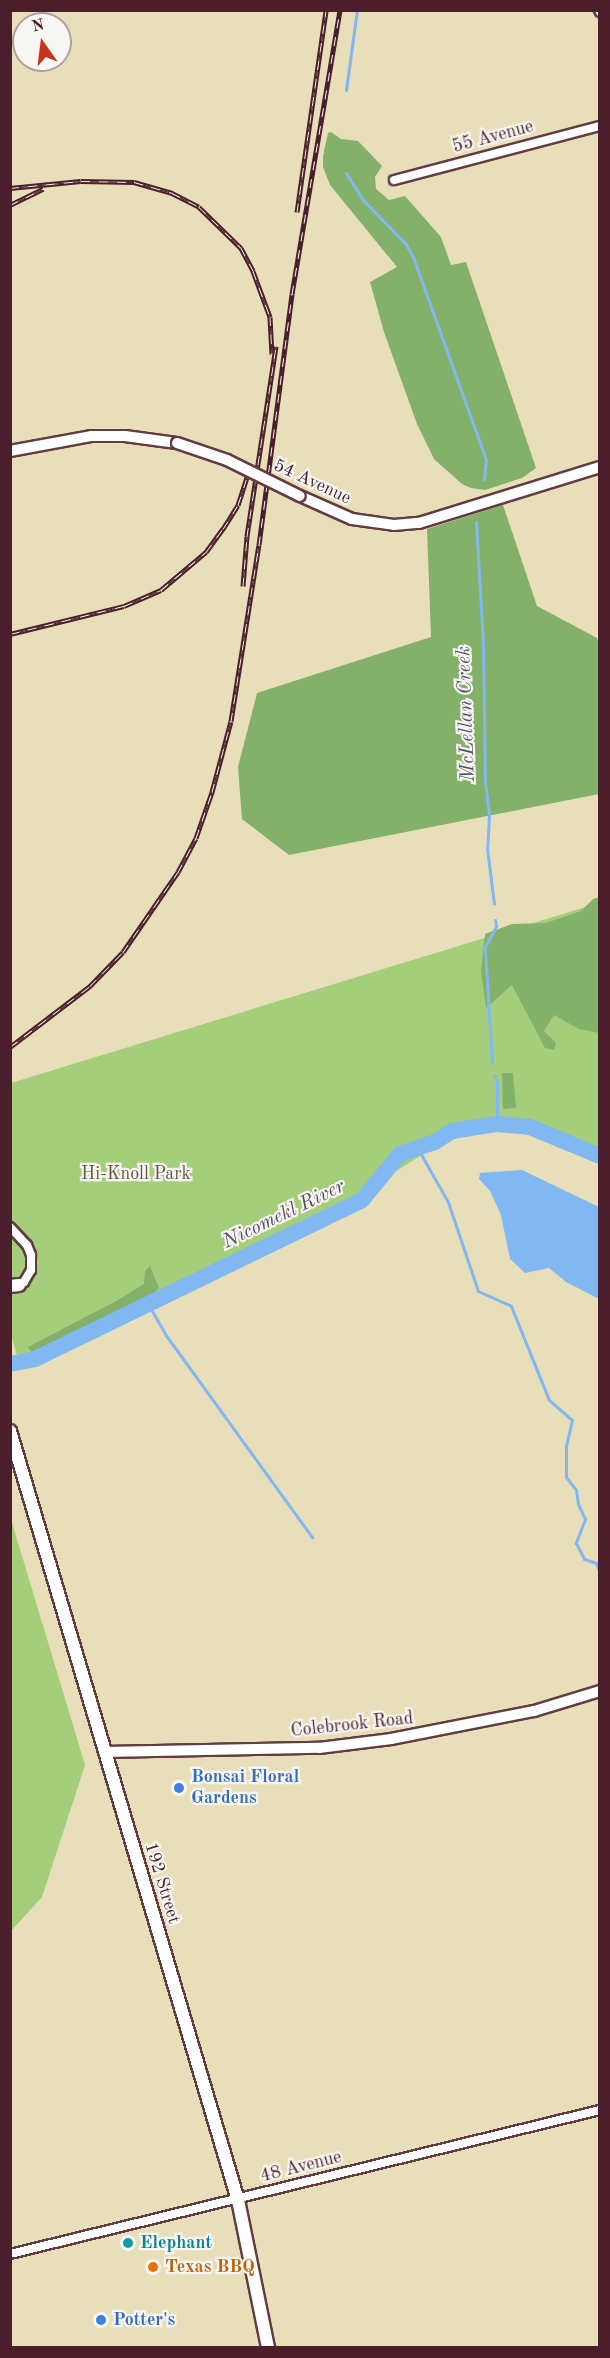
<!DOCTYPE html>
<style>
body{margin:0}
#map{position:relative;width:610px;height:2358px;overflow:hidden;background:#e8dfba;font-family:"Old Standard TT",serif}
div>[style]{position:absolute}
[style*='--x']{left:calc(var(--x)*1px);top:calc(var(--y)*1px);width:calc(var(--w)*1px);rotate:calc(var(--a)*1deg)}
.green>*{inset:0;background:#a4ce79}
.forest>*{inset:0;background:#83b169}
.water>*{inset:0;background:#81b8f1}
.stream>*{height:3px;margin:-1.5px;padding:0 1.5px;transform-origin:1.5px;border-radius:1.5px;background:#81b8f1}
.river>*{height:16px;margin:-8px;padding:0 8px;transform-origin:8px;border-radius:8px;background:#81b8f1}
.roads{filter:drop-shadow(2px 0 #623c40) drop-shadow(-2px 0 #623c40) drop-shadow(0 2px #623c40) drop-shadow(0 -2px #623c40)}
.minor>*{height:8px;margin:-4px;padding:0 4px;transform-origin:4px;border-radius:4px;background:#fff}
.tertiary>*{height:10px;margin:-5px;padding:0 5px;transform-origin:5px;border-radius:5px;background:#fff}
.secondary>*{height:12px;margin:-6px;padding:0 6px;transform-origin:6px;border-radius:6px;background:#fff}
.rail>*{height:5px;margin-top:-2.5px;transform-origin:0;background:repeating-linear-gradient(90deg,#f6f6f2 0 9px,#4a1f2b 0 18px);box-sizing:border-box;border-block:2px solid #4a1f2b}
.bridges{filter:drop-shadow(2px 0 #623c40) drop-shadow(-2px 0 #623c40) drop-shadow(0 2px #623c40) drop-shadow(0 -2px #623c40)}
.tertiary-bridge>*{height:10px;margin:-5px;padding:0 5px;transform-origin:5px;border-radius:5px;background:#fff}
.dots>*{width:16px;height:16px;translate:-50% -50%;box-sizing:border-box;border:3px solid #f6f6f2;border-radius:50%}
span{translate:-50% -50%;white-space:nowrap;text-align:center;line-height:1.15;-webkit-text-stroke:4.5px #f6f6f2;paint-order:stroke}
.street-label{font-size:18px;color:#4a1f2b}
.park-label{font-size:18px;color:#655442}
.shop-label{font-size:18px;color:#366cbe;font-weight:700}
.left{translate:0 -50%;text-align:left}
.culture-label{font-size:18px;color:#0d838f;font-weight:700}
.food-label{font-size:18px;color:#c56008;font-weight:700}
.water-label{font-size:20px;color:#5a4d66;font-style:italic}
.frame{position:absolute;inset:0;border:12px solid #4a1f2b;pointer-events:none}
.north{position:absolute;left:12px;top:12px;width:60px;height:60px;box-sizing:border-box;background:#f6f6f2;border:2px solid #b1a0a2;border-radius:50%;rotate:346deg;font-size:16px;font-weight:700;line-height:24px;text-align:center;color:#4a1f2b}
.north::after{content:'';display:block;margin:auto;width:21px;height:27px;background:#c8321e;clip-path:polygon(50% 0,100% 100%,50% 72%,0 100%)}
</style>
<div id="map">
<div class="green">
<i style="clip-path:polygon(599px 903px,599px 1156px,545px 1137px,507px 1129px,480px 1128px,457px 1133px,334px 1210px,242px 1261px,160px 1298px,62px 1348px,17px 1356px,11px 1334px,11px 1083px)"></i>
<i style="clip-path:polygon(10px 1516px,85px 1765px,42px 1897px,11px 1931px)"></i>
</div>
<div class="forest">
<i style="clip-path:polygon(331px 132px,341px 139px,358px 141px,382px 166px,375px 177px,376px 189px,389px 200px,405px 196px,441px 237px,451px 265px,466px 262px,536px 468px,522px 478px,485px 490px,471px 488px,462px 484px,434px 459px,417px 424px,384px 332px,370px 282px,397px 267px,330px 185px,323px 167px,323px 156px,328px 133px)"></i>
<i style="clip-path:polygon(503px 505px,537px 606px,597px 638px,600px 648px,599px 794px,289px 855px,242px 819px,238px 767px,257px 693px,431px 637px,427px 529px)"></i>
<i style="clip-path:polygon(599px 897px,599px 1033px,579px 1029px,554px 1015px,544px 1031px,556px 1043px,554px 1050px,545px 1048px,512px 985px,486px 1008px,481px 971px,485px 934px,512px 924px,546px 923px,581px 911px,593px 899px)"></i>
<i style="clip-path:polygon(502px 1073px,513px 1073px,516px 1108px,503px 1109px)"></i>
<i style="clip-path:polygon(150px 1266px,159px 1288px,150px 1296px,32px 1353px,28px 1347px,118px 1300px,144px 1284px,145px 1271px)"></i>
</div>
<div class="water">
<i style="clip-path:polygon(522px 1170px,599px 1207px,599px 1299px,566px 1282px,549px 1268px,525px 1273px,510px 1259px,501px 1215px,490px 1191px,479px 1179px,480px 1173px)"></i>
</div>
<div class="stream">
<i style="--x:346;--y:90;--w:81;--a:-82.2"></i>
<i style="--x:346;--y:173;--w:32;--a:58"></i>
<i style="--x:363;--y:200;--w:62;--a:45.7"></i>
<i style="--x:406;--y:244;--w:15;--a:62"></i>
<i style="--x:413;--y:257;--w:216;--a:70.2"></i>
<i style="--x:486;--y:460;--w:20;--a:96"></i>
<i style="--x:476;--y:522;--w:121;--a:86.7"></i>
<i style="--x:483;--y:643;--w:139;--a:89.2"></i>
<i style="--x:485;--y:782;--w:33;--a:83"></i>
<i style="--x:489;--y:815;--w:33;--a:93"></i>
<i style="--x:487;--y:848;--w:56;--a:82.9"></i>
<i style="--x:492;--y:1063;--w:116;--a:-93.5"></i>
<i style="--x:485;--y:947;--w:24;--a:-62"></i>
<i style="--x:496;--y:926;--w:6;--a:-99"></i>
<i style="--x:494;--y:1075;--w:9;--a:69"></i>
<i style="--x:497;--y:1083;--w:41;--a:90"></i>
<i style="--x:418;--y:1149;--w:61;--a:60.5"></i>
<i style="--x:448;--y:1202;--w:94;--a:71.4"></i>
<i style="--x:478;--y:1291;--w:36;--a:24"></i>
<i style="--x:511;--y:1306;--w:101;--a:68"></i>
<i style="--x:549;--y:1400;--w:30;--a:41"></i>
<i style="--x:572;--y:1420;--w:26;--a:103"></i>
<i style="--x:566;--y:1445;--w:32;--a:90"></i>
<i style="--x:566;--y:1477;--w:16;--a:52"></i>
<i style="--x:576;--y:1490;--w:14;--a:82"></i>
<i style="--x:578;--y:1504;--w:17;--a:65"></i>
<i style="--x:585;--y:1519;--w:26;--a:111"></i>
<i style="--x:576;--y:1543;--w:18;--a:63"></i>
<i style="--x:584;--y:1559;--w:13;--a:18"></i>
<i style="--x:596;--y:1563;--w:11;--a:68"></i>
<i style="--x:148;--y:1304;--w:34;--a:60"></i>
<i style="--x:165;--y:1334;--w:251;--a:54.1"></i>
</div>
<div class="river">
<i style="--x:10;--y:1364;--w:25;--a:-11"></i>
<i style="--x:35;--y:1359;--w:364;--a:-25.9"></i>
<i style="--x:362;--y:1200;--w:60;--a:-50.4"></i>
<i style="--x:400;--y:1154;--w:37;--a:-19"></i>
<i style="--x:435;--y:1142;--w:20;--a:-33"></i>
<i style="--x:452;--y:1131;--w:46;--a:-8.8"></i>
<i style="--x:497;--y:1124;--w:33;--a:5"></i>
<i style="--x:530;--y:1127;--w:76;--a:22.5"></i>
</div>
<div class="roads">
<div class="minor">
<i style="--x:599;--y:10;--w:2;--a:63"></i>
<i style="--x:394;--y:180;--w:213;--a:-14.7"></i>
<i style="--x:10;--y:1227;--w:25;--a:47"></i>
<i style="--x:27;--y:1245;--w:11;--a:68"></i>
<i style="--x:31;--y:1255;--w:15;--a:90"></i>
<i style="--x:31;--y:1270;--w:14;--a:120"></i>
<i style="--x:24;--y:1282;--w:11;--a:158"></i>
<i style="--x:10;--y:2254;--w:607;--a:-13.72"></i>
</div>
<div class="tertiary">
<i style="--x:10;--y:451;--w:82;--a:-10.5"></i>
<i style="--x:91;--y:436;--w:34;--a:0"></i>
<i style="--x:125;--y:436;--w:52;--a:7.7"></i>
<i style="--x:300;--y:496;--w:57;--a:23.9"></i>
<i style="--x:352;--y:519;--w:42;--a:8.1"></i>
<i style="--x:394;--y:525;--w:25;--a:-5"></i>
<i style="--x:419;--y:523;--w:189;--a:-17.2"></i>
<i style="--x:104;--y:1752;--w:215;--a:-1.1"></i>
<i style="--x:319;--y:1748;--w:73;--a:-7.1"></i>
<i style="--x:391;--y:1739;--w:146;--a:-11.1"></i>
<i style="--x:534;--y:1711;--w:69;--a:-16.9"></i>
</div>
<div class="secondary">
<i style="--x:10;--y:1286;--w:9;--a:-6"></i>
<i style="--x:10;--y:1431;--w:802;--a:73.49"></i>
<i style="--x:238;--y:2200;--w:151;--a:78.5"></i>
</div>
</div>
<div class="rail">
<i style="--x:10;--y:188;--w:71;--a:-5.6"></i>
<i style="--x:81;--y:181;--w:53;--a:1.1"></i>
<i style="--x:134;--y:182;--w:40;--a:16"></i>
<i style="--x:172;--y:193;--w:30;--a:27"></i>
<i style="--x:199;--y:207;--w:59;--a:44.3"></i>
<i style="--x:241;--y:248;--w:26;--a:62"></i>
<i style="--x:253;--y:271;--w:49;--a:69.7"></i>
<i style="--x:270;--y:317;--w:37;--a:87"></i>
<i style="--x:10;--y:205;--w:37;--a:-26"></i>
<i style="--x:297;--y:212;--w:204;--a:-81.8"></i>
<i style="--x:243;--y:586;--w:50;--a:-85.4"></i>
<i style="--x:247;--y:536;--w:192;--a:-81.3"></i>
<i style="--x:10;--y:634;--w:117;--a:-13.8"></i>
<i style="--x:124;--y:606;--w:40;--a:-23.4"></i>
<i style="--x:161;--y:590;--w:59;--a:-40.2"></i>
<i style="--x:206;--y:552;--w:29;--a:-54"></i>
<i style="--x:223;--y:529;--w:28;--a:-58"></i>
<i style="--x:238;--y:505;--w:42;--a:-72"></i>
<i style="--x:10;--y:1047;--w:101;--a:-37.3"></i>
<i style="--x:90;--y:986;--w:47;--a:-45.9"></i>
<i style="--x:123;--y:952;--w:97;--a:-55.5"></i>
<i style="--x:178;--y:872;--w:38;--a:-62"></i>
<i style="--x:196;--y:838;--w:49;--a:-70.8"></i>
<i style="--x:212;--y:792;--w:73;--a:-75"></i>
<i style="--x:231;--y:721;--w:178;--a:-81"></i>
<i style="--x:259;--y:545;--w:253;--a:-82.5"></i>
<i style="--x:292;--y:294;--w:288;--a:-80.4"></i>
</div>
<div class="bridges">
<div class="tertiary-bridge">
<i style="--x:177;--y:443;--w:53;--a:18.8"></i>
<i style="--x:227;--y:460;--w:81;--a:26.3"></i>
</div>
</div>
<div class="dots">
<i style="left:179px;top:1788px;background:#3f7fe0"></i>
<i style="left:128px;top:2243px;background:#0f9aa8"></i>
<i style="left:153px;top:2267px;background:#e8710a"></i>
<i style="left:101px;top:2320px;background:#3f7fe0"></i>
</div>
<div class="street-label">
<span style="left:493px;top:137px;rotate:-15deg">55 Avenue</span>
<span style="left:312px;top:482px;rotate:25deg">54 Avenue</span>
<span style="left:352px;top:1725px;rotate:-6deg">Colebrook Road</span>
<span style="left:162px;top:1883px;rotate:73deg">192 Street</span>
<span style="left:301px;top:2167px;rotate:-14deg">48 Avenue</span>
</div>
<div class="park-label">
<span style="left:136px;top:1174px">Hi-Knoll Park</span>
</div>
<div class="shop-label">
<span class="left" style="left:191px;top:1788px">Bonsai Floral<br>Gardens</span>
<span class="left" style="left:113px;top:2320px">Potter's</span>
</div>
<div class="culture-label">
<span class="left" style="left:140px;top:2243px">Elephant</span>
</div>
<div class="food-label">
<span class="left" style="left:165px;top:2267px">Texas BBQ</span>
</div>
<div class="water-label">
<span style="left:467px;top:714px;rotate:-92deg">McLellan Creek</span>
<span style="left:284px;top:1215px;rotate:-26deg">Nicomekl River</span>
</div>
<div class="frame"></div>
<div class="north">N</div>
</div>
